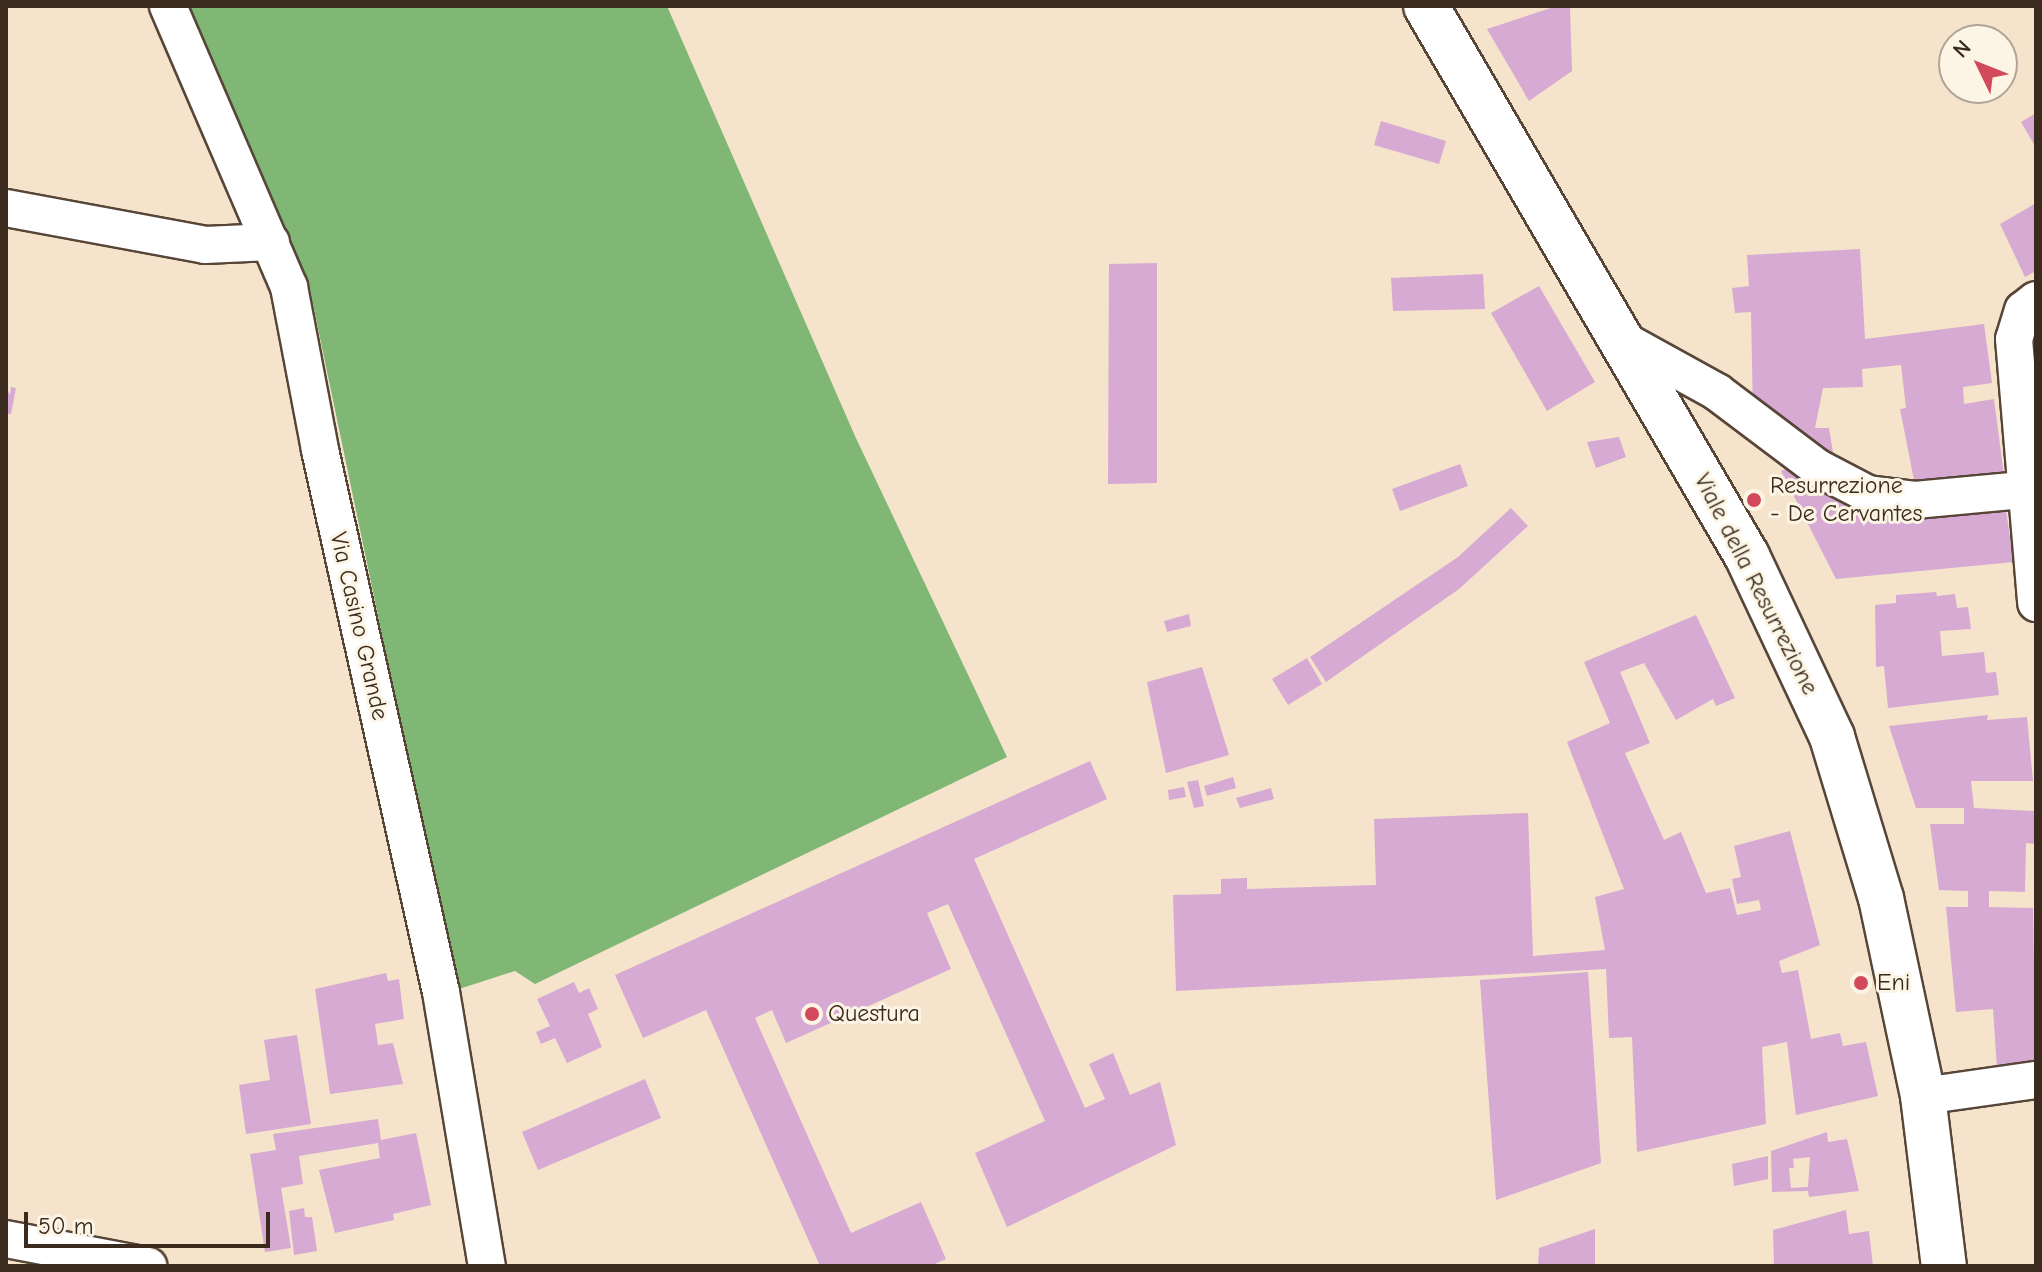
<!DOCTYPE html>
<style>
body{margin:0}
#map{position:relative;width:2042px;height:1272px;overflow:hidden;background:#f5e4cb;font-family:"Comic Neue",sans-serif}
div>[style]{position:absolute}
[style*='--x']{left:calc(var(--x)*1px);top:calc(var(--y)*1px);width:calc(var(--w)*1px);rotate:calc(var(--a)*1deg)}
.forest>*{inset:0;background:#81b774}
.building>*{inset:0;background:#d6aad2}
.roads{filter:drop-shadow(2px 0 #574638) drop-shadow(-2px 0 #574638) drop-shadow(0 2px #574638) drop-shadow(0 -2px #574638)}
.minor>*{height:36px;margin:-18px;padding:0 18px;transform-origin:18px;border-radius:18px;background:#fff}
.tertiary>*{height:44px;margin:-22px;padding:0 22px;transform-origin:22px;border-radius:22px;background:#fff}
.dots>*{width:22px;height:22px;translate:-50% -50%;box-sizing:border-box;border:4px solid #fcf5e5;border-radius:50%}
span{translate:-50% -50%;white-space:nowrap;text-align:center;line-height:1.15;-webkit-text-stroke:6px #fcf5e5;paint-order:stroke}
.poi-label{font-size:24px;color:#3b2a1e}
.left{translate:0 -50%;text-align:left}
.street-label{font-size:24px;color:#3b2a1e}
.frame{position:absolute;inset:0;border:8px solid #3b2a1e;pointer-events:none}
.north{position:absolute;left:1938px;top:24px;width:80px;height:80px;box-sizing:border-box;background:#fcf5e5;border:2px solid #afa495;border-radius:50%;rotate:313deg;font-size:22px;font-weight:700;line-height:32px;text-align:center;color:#3b2a1e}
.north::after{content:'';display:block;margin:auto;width:28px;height:36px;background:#d1495b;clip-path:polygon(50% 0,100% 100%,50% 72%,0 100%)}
.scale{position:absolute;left:24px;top:1212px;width:246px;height:36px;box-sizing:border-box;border:4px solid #3b2a1e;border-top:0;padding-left:10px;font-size:24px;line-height:28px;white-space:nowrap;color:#3b2a1e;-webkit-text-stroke:6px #fcf5e5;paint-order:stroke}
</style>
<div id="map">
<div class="forest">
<i style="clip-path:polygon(185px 6px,667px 6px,855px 436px,1007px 757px,535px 984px,515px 971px,456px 990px,309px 285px)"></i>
</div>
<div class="building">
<i style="clip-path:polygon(1557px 6px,1570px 6px,1572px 71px,1529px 101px,1487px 29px)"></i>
<i style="clip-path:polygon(2036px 113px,2036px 148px,2021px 122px)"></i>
<i style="clip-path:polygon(1381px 121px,1446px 141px,1439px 164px,1374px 145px)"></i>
<i style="clip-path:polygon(2036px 203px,2036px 271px,2025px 277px,2000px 224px)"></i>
<i style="clip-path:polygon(1860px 249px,1865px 339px,1984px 324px,1992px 383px,1963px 387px,1964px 404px,1994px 399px,2004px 476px,1916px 490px,1900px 409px,1906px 408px,1901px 365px,1862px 369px,1863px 387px,1823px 388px,1815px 428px,1829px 428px,1835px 465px,1789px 438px,1796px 426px,1753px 413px,1751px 312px,1735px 313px,1732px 288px,1749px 286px,1747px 255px)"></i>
<i style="clip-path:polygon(1157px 263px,1157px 483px,1108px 484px,1109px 264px)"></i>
<i style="clip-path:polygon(1483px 274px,1485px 309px,1393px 311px,1391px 278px)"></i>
<i style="clip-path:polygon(1539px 286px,1595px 382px,1547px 411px,1491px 313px)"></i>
<i style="clip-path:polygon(11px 387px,16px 388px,11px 414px,6px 414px,6px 388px,10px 395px)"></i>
<i style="clip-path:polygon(1619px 437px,1626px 457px,1596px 468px,1587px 442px)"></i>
<i style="clip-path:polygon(1460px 464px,1468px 486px,1400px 511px,1392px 489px)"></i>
<i style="clip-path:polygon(1795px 465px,1845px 504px,2004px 498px,2014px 562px,1836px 579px,1781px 471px)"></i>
<i style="clip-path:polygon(1511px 508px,1528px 526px,1459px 589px,1326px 682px,1310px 657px,1458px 557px)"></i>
<i style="clip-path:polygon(1936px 592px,1937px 596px,1955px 594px,1957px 608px,1968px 607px,1971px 629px,1940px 631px,1942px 656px,1984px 652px,1986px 673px,1996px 672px,1999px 695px,1888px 708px,1884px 666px,1876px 667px,1875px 605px,1896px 603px,1896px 595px)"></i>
<i style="clip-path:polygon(1189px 614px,1191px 626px,1167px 632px,1164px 621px)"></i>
<i style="clip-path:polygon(1696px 615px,1735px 698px,1716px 706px,1713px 699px,1676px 720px,1644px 663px,1620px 672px,1650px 743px,1625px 753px,1664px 840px,1681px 832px,1706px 893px,1730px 888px,1737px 915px,1761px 910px,1759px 900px,1737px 904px,1732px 879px,1741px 877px,1734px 846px,1790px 831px,1820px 945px,1779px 961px,1782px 973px,1798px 970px,1811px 1039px,1840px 1033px,1843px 1046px,1866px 1042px,1878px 1096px,1796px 1115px,1787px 1042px,1762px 1047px,1766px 1124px,1637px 1152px,1632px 1037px,1609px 1038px,1606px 969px,1176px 991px,1173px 895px,1221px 894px,1221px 879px,1247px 878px,1247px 889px,1376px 885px,1374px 819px,1528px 813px,1533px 956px,1605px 950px,1595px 897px,1624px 889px,1567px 742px,1610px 723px,1584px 662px)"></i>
<i style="clip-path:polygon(1307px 658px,1322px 684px,1288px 705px,1272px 679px)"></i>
<i style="clip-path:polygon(1202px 667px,1229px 755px,1166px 773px,1147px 682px)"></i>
<i style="clip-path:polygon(1988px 715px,1987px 720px,2027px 717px,2033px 781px,1971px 781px,1974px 808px,2035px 811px,2036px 844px,2026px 843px,2025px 892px,1989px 891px,1989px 907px,2033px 908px,2036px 1066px,1997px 1069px,1993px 1009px,1956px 1012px,1946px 907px,1968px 907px,1968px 891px,1939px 890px,1930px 824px,1964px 824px,1964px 808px,1916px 808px,1889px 726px)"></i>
<i style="clip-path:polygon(1090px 761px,1107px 799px,974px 859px,1085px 1108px,1105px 1099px,1089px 1064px,1113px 1053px,1130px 1095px,1160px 1082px,1176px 1145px,1007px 1227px,975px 1153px,1045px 1121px,948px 904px,927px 913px,951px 969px,786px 1043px,772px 1010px,755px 1018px,851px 1233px,921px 1202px,946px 1259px,930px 1266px,820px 1266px,706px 1010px,643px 1038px,615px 975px)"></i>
<i style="clip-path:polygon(1233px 777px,1236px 788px,1207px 796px,1204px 786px)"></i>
<i style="clip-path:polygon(1198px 780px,1204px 806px,1194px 808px,1187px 782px)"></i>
<i style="clip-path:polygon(1184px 787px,1186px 797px,1169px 800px,1168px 790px)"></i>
<i style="clip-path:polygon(1271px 788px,1274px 799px,1240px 808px,1236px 798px)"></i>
<i style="clip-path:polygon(1588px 972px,1601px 1163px,1496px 1200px,1480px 980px)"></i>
<i style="clip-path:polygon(386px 973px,388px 981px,399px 979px,404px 1019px,375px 1024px,378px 1045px,393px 1043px,403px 1084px,330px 1094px,315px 989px)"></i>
<i style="clip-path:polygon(574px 982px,579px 993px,589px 988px,598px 1009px,588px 1014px,602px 1047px,567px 1063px,555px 1038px,541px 1044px,536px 1032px,550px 1026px,537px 999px)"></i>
<i style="clip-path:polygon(297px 1035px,311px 1124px,246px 1134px,239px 1085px,270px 1080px,264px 1040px)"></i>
<i style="clip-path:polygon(645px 1079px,661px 1118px,538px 1170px,522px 1132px)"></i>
<i style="clip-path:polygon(378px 1119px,381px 1140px,416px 1133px,431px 1205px,393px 1214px,394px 1220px,335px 1233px,319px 1170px,380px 1158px,378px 1143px,299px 1156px,303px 1184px,281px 1188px,291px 1248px,265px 1252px,250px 1154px,276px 1150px,273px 1134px)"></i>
<i style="clip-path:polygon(evenodd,1827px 1132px,1828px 1142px,1847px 1139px,1859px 1191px,1809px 1197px,1808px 1191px,1772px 1192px,1771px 1151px,1827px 1132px,1810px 1157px,1808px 1187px,1791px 1188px,1789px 1168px,1794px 1168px,1793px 1159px,1810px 1157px)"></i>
<i style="clip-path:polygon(1768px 1156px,1768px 1179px,1734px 1186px,1732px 1164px)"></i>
<i style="clip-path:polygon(304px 1208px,305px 1217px,312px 1217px,317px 1251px,294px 1255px,289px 1211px)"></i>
<i style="clip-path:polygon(1846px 1210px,1849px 1234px,1869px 1231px,1873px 1266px,1774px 1266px,1773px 1230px)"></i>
<i style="clip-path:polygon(1595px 1229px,1595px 1266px,1538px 1266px,1539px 1248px)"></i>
</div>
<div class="roads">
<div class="minor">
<i style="--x:168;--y:6;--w:306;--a:66.7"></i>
<i style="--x:289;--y:287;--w:166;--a:79.2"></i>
<i style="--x:320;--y:450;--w:555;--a:77.42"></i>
<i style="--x:441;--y:992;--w:278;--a:80.5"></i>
<i style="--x:6;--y:208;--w:202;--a:10.5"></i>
<i style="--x:205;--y:245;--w:66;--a:-2.6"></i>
<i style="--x:2036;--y:300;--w:16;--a:142"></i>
<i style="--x:2023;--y:310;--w:30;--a:107"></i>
<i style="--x:2014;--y:339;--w:265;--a:85.2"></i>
<i style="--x:1621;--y:339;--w:110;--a:28.9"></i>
<i style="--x:1717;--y:392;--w:126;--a:37"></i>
<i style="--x:1818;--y:468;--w:56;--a:27.5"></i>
<i style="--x:1868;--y:494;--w:47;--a:7.3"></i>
<i style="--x:1915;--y:500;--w:108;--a:-5.3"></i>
<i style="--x:1923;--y:1096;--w:114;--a:-8.1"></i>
<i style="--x:6;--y:1239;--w:145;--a:10.8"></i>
</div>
<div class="tertiary">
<i style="--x:1426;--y:6;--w:637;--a:59.73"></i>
<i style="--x:1747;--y:556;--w:200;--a:64.8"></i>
<i style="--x:1832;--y:737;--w:168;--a:73.1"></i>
<i style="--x:1881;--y:898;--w:202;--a:78"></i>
<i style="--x:1923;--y:1096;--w:171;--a:83"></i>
</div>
</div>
<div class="dots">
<i style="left:1754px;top:500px;background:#d1495b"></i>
<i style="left:1861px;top:983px;background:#d1495b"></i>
<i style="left:812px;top:1014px;background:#d1495b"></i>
</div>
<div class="poi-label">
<span class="left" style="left:1770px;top:500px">Resurrezione<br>- De Cervantes</span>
<span class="left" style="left:1877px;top:983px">Eni</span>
<span class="left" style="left:828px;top:1014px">Questura</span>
</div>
<div class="street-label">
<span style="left:1756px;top:584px;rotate:63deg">Viale della Resurrezione</span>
<span style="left:359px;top:626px;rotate:77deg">Via Casino Grande</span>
</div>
<div class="frame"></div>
<div class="north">N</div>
<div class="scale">50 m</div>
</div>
